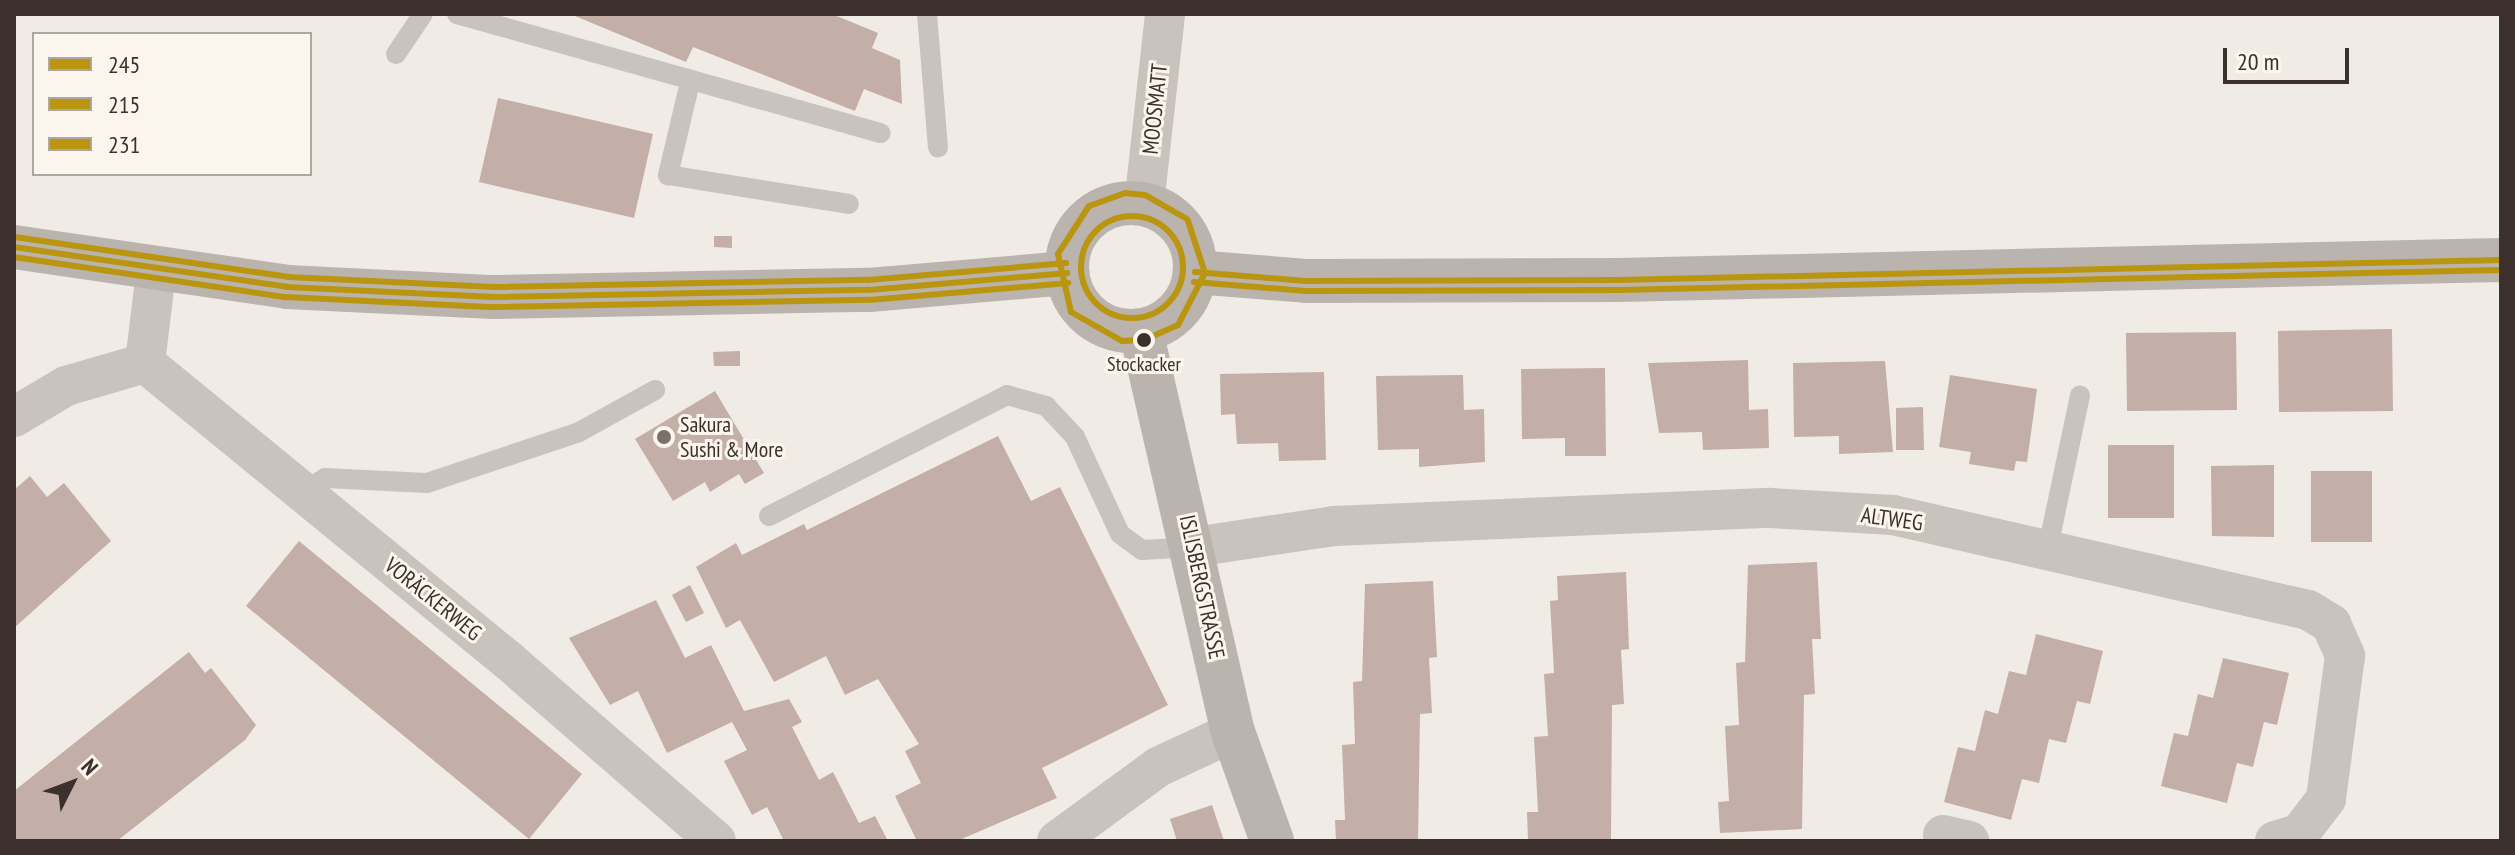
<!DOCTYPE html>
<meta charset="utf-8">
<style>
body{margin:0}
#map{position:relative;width:2515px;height:855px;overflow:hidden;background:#f0ebe5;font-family:"PT Sans Narrow",sans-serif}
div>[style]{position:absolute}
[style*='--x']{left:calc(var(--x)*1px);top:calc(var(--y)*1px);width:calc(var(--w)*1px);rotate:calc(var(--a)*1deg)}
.building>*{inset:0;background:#c3afa7}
.lane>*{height:20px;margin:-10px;padding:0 10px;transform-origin:10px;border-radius:10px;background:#c9c3be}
.street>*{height:40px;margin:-20px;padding:0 20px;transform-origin:20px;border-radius:20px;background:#c9c3be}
.secondary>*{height:44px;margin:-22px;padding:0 22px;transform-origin:22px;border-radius:22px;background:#bab3ae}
.secondary>.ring{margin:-22px;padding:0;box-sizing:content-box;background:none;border:44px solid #bab3ae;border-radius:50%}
.bus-1>*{height:6px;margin:-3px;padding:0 3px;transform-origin:3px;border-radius:3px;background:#ba950f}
.bus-2>*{height:6px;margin:-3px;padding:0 3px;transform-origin:3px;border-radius:3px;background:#ba950f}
.bus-3>*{height:6px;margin:-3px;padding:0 3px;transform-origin:3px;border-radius:3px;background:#ba950f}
.bus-3>.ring{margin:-3px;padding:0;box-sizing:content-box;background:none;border:6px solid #ba950f;border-radius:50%}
.dots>*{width:22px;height:22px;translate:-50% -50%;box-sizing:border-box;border:4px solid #fbf5ee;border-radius:50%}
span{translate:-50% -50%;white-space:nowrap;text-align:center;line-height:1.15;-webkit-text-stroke:6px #fbf5ee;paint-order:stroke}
.bus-label{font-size:20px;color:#3b302b}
.street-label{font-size:22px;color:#3b302b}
.poi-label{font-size:22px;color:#3b302b}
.left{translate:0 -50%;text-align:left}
.frame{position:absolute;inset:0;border:16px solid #3b302b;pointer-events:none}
.legend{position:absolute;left:32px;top:32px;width:280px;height:144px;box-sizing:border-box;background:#fbf5ee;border:2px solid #aea6a0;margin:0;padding:10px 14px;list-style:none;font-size:24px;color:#3b302b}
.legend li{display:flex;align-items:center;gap:16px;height:40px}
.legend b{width:40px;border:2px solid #aea6a0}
.north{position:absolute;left:32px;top:743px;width:80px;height:80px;-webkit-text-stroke:6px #fbf5ee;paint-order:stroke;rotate:48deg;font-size:22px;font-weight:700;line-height:32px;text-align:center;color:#3b302b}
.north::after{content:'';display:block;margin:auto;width:28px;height:36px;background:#3b302b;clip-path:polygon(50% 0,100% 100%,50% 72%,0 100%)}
.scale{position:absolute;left:2223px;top:48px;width:126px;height:36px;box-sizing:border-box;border:4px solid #3b302b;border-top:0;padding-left:10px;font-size:24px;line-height:28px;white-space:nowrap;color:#3b302b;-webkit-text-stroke:6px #fbf5ee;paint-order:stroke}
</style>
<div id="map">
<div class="building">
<i style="clip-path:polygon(570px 14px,832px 14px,878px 33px,872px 48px,900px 60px,902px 104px,864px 89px,855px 111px,693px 47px,686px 62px)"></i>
<i style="clip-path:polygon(498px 98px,653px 134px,634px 218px,479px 182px)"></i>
<i style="clip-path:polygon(714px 236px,732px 236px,732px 248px,714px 247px)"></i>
<i style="clip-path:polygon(2392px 329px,2393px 411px,2279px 412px,2278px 331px)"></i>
<i style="clip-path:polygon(2236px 332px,2237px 410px,2127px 411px,2126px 333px)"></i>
<i style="clip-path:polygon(740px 351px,740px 366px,714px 366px,713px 352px)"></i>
<i style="clip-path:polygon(1748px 360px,1749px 410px,1768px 409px,1769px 448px,1703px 450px,1702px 432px,1659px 433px,1648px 363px)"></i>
<i style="clip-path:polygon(1885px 361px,1893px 452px,1839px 454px,1839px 436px,1794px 437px,1793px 363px)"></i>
<i style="clip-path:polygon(1605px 368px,1606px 456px,1565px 456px,1565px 438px,1522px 439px,1521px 369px)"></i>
<i style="clip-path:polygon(1324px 372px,1326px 460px,1279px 461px,1278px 443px,1237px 444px,1235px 414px,1221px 415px,1220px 374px)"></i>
<i style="clip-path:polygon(1463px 375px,1464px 410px,1484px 409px,1485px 462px,1419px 467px,1419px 449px,1378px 450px,1376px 376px)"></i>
<i style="clip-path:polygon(1950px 375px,2037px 389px,2027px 462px,2016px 461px,2014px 471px,1969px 464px,1971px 452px,1939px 447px)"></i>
<i style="clip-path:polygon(715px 391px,764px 473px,745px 484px,739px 474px,710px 492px,705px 482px,673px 501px,635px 439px)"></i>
<i style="clip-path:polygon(1923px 407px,1924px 450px,1896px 450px,1896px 408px)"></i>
<i style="clip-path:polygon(998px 436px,1031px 501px,1060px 487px,1168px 705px,1042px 768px,1057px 798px,957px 841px,917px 841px,895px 796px,921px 783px,905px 751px,919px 744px,878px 679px,845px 695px,826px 656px,774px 682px,740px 620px,726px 628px,696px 567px,736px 543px,742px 555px,804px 524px,807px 530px)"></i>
<i style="clip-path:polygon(2108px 445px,2174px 445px,2174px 518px,2108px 518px)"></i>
<i style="clip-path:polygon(2274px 465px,2274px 537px,2212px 536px,2211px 466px)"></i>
<i style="clip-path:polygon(2311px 471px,2372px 471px,2372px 542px,2311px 542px)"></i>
<i style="clip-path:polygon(30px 476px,47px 497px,64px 483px,111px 541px,14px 628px,14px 490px)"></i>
<i style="clip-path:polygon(299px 541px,582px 774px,529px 839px,246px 606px)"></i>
<i style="clip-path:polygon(1817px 562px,1821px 639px,1812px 639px,1815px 694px,1804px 695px,1802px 829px,1720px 833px,1718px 802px,1729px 801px,1725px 726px,1739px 725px,1736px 663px,1745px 662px,1748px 565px)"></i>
<i style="clip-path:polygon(1626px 572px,1629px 649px,1621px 650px,1624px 704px,1612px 705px,1611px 839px,1528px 841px,1527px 812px,1538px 812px,1534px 737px,1548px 736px,1544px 674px,1554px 673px,1550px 601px,1558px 600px,1557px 576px)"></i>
<i style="clip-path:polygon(1433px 581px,1437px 657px,1429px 658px,1432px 713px,1420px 714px,1418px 841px,1336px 841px,1335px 820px,1345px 820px,1342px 745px,1355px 744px,1353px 682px,1362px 681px,1365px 584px)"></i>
<i style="clip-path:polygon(690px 585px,704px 613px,686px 622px,672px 595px)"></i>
<i style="clip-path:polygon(656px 600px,685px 658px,711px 645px,744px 711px,789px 699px,802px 722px,792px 727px,819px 780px,833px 772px,859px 823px,875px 816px,888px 841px,784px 841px,767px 807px,752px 815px,724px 761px,747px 750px,732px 722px,667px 753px,638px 691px,610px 705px,569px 638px)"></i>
<i style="clip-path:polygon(2036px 634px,2103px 651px,2090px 704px,2077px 701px,2066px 743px,2049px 739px,2039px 783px,2022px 779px,2011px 820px,1944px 802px,1958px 747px,1975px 751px,1985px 710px,1998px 714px,2009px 671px,2026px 675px)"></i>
<i style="clip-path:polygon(189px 652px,205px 673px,211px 668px,256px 725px,245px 740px,117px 841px,14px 841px,14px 791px)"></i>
<i style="clip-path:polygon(2223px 658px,2289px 673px,2277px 725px,2264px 722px,2253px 767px,2237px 763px,2227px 803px,2161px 786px,2174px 733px,2188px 736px,2198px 694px,2213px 698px)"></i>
<i style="clip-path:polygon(1212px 805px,1224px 841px,1177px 841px,1170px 819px)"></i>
</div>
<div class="lane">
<i style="--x:457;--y:14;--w:440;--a:15.7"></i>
<i style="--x:927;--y:14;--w:134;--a:85.3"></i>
<i style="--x:396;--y:54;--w:48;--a:-56"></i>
<i style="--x:690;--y:82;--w:96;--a:103.3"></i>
<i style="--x:668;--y:175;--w:183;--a:9.1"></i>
<i style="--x:302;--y:492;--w:27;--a:-31"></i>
<i style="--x:325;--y:478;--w:102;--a:2.8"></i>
<i style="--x:427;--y:483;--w:160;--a:-18.5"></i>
<i style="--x:579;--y:432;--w:87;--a:-28.9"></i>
<i style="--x:769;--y:516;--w:267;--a:-26.9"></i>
<i style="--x:1007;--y:395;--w:41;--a:15.8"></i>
<i style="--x:1046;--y:406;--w:42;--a:46.9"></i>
<i style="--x:1075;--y:437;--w:107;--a:65.1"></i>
<i style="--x:1120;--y:534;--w:27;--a:36"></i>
<i style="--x:1142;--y:550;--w:52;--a:-3.3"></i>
<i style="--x:2047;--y:552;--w:160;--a:-78.1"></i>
</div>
<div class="street">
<i style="--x:1144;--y:205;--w:192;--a:-83.7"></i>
<i style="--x:156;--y:272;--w:92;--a:96.9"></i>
<i style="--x:145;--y:363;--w:470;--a:39.3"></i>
<i style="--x:509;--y:661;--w:274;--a:41"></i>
<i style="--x:14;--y:417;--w:61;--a:-30.8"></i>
<i style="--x:66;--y:386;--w:82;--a:-16.2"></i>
<i style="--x:1194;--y:547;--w:142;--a:-8.5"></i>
<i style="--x:1334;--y:526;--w:436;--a:-2.4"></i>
<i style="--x:1770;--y:508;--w:123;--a:3.3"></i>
<i style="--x:1893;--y:515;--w:426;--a:12.9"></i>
<i style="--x:2308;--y:610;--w:27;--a:31"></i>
<i style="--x:2331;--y:624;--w:35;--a:66"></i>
<i style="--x:2345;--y:656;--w:144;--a:97.6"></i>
<i style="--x:2326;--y:799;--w:44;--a:127.6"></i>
<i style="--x:2299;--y:834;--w:25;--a:164"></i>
<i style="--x:1943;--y:835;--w:27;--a:13"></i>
<i style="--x:1057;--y:841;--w:125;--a:-36.2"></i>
<i style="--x:1158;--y:767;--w:83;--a:-25"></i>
</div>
<div class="secondary">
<i class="ring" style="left:1067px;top:203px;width:84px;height:84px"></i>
<i style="--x:14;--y:247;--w:276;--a:8.3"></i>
<i style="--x:287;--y:287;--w:207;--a:2.8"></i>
<i style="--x:494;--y:297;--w:375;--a:-1.1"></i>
<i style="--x:869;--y:290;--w:199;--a:-4.9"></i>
<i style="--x:1195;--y:272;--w:111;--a:4.6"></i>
<i style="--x:1306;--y:281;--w:313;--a:-0.2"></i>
<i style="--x:1619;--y:280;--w:882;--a:-1.3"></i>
<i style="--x:1141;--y:331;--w:411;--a:77.1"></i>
<i style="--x:1233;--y:732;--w:116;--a:70.3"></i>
</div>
<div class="bus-1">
<i style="--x:14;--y:247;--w:276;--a:8.3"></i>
<i style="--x:287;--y:287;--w:207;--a:2.8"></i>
<i style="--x:494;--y:297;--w:375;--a:-1.1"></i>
<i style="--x:869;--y:290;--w:199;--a:-4.9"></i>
<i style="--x:1195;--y:272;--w:111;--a:4.6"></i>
<i style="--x:1306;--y:281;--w:313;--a:-0.2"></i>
<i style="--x:1619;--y:280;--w:882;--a:-1.3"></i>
</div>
<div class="bus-2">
<i style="--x:1187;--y:219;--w:48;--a:-150.3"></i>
<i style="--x:1145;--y:195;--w:20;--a:-174"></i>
<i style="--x:1125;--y:193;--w:38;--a:160"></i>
<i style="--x:1089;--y:206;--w:57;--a:122.9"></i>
<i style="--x:1058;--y:254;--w:59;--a:77.4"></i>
<i style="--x:1071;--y:312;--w:59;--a:29.6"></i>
<i style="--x:1122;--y:341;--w:22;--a:-3"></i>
<i style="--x:1144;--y:340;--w:37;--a:-24"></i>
<i style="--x:1178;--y:325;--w:59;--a:-62.6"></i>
<i style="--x:1205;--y:273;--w:55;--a:-108.1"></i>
<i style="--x:14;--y:257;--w:275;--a:8.4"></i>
<i style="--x:286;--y:297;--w:208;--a:2.8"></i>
<i style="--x:494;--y:307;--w:375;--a:-1.1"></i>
<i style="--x:869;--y:300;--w:200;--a:-4.9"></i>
<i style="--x:1194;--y:282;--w:112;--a:4.6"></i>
<i style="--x:1306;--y:291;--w:313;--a:-0.2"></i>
<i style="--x:1619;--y:290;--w:882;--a:-1.3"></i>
</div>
<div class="bus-3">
<i class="ring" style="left:1081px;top:216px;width:96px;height:96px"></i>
<i style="--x:15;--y:237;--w:276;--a:8.3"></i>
<i style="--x:288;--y:277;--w:206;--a:2.8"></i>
<i style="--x:494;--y:287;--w:374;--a:-1.1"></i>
<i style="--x:868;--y:280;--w:199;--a:-4.9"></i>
</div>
<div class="dots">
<i style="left:1144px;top:340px;background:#3b302b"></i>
<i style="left:664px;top:437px;background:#7a716c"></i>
</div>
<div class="bus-label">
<span style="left:1144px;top:364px">Stockacker</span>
</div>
<div class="street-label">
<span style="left:1155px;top:109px;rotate:-84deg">MOOSMATT</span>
<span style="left:1892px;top:519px;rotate:8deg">ALTWEG</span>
<span style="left:1202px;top:587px;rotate:78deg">ISLISBERGSTRASSE</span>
<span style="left:433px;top:599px;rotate:39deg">VORÄCKERWEG</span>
</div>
<div class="poi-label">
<span class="left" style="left:680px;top:437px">Sakura<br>Sushi &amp; More</span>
</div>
<div class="frame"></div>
<ul class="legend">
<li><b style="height:10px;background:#ba950f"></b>245</li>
<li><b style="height:10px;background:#ba950f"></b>215</li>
<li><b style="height:10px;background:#ba950f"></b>231</li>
</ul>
<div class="north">N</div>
<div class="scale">20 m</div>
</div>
